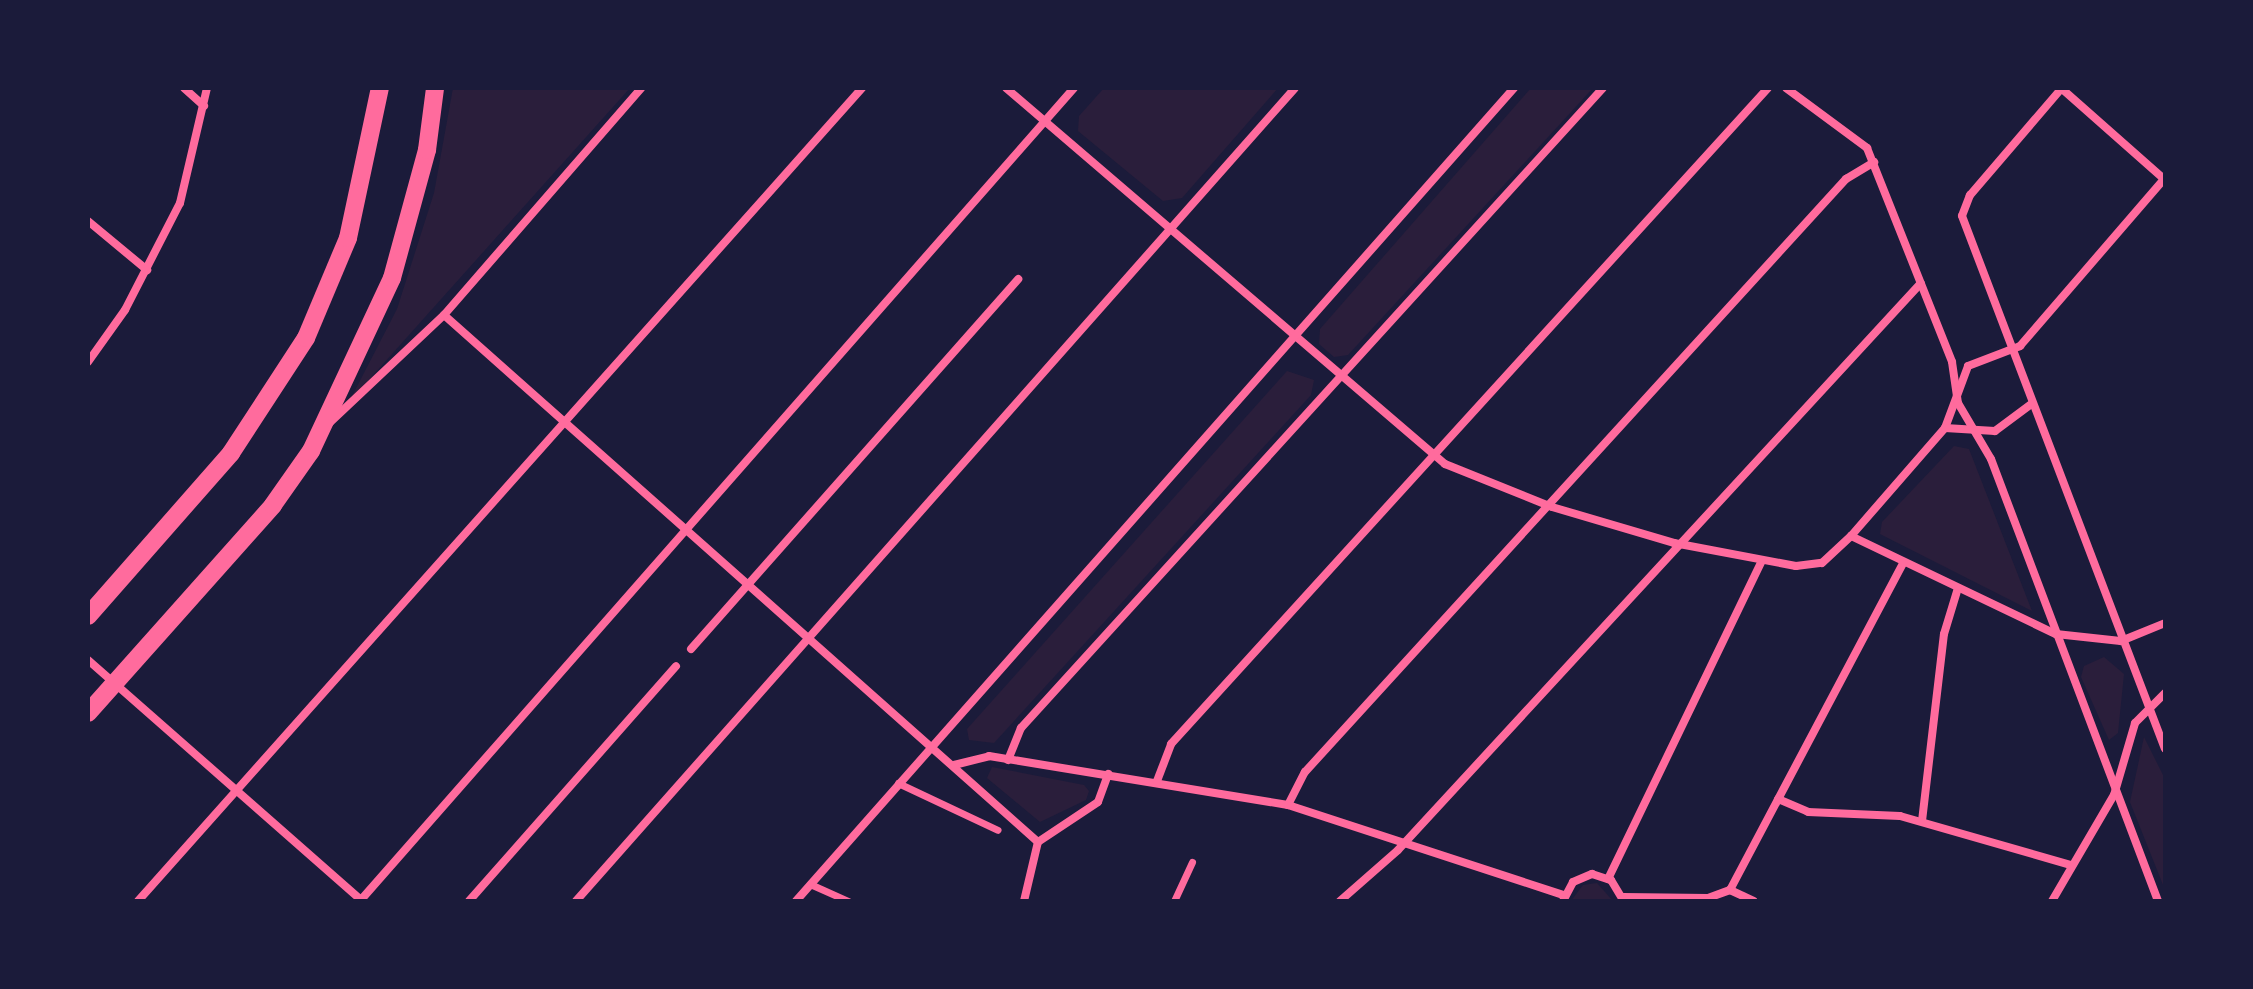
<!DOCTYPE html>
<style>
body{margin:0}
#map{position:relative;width:2253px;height:989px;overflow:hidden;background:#1b1b3a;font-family:Montserrat,sans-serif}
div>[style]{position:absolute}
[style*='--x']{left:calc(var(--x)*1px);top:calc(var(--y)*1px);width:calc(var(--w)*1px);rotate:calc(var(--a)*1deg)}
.green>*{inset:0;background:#2a1e3b}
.pedestrian>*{height:7px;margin:-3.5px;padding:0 3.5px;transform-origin:3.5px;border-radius:3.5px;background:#ff6b9d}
.minor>*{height:8px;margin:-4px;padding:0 4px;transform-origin:4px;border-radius:4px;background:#ff6b9d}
.primary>*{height:18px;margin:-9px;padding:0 9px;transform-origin:9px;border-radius:9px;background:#ff6b9d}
span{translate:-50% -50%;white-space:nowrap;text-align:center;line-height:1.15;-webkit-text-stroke:6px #1b1b3a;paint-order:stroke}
.frame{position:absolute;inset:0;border:90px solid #1b1b3a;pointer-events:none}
</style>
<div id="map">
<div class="green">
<i style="clip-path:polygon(453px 88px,630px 88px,349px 402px,397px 309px,434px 193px)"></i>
<i style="clip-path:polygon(1104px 88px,1278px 88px,1182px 198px,1163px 201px,1078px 131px,1079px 116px)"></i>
<i style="clip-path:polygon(1531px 88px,1593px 88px,1348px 355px,1334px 357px,1319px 344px,1320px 329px)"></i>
<i style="clip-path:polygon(1287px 371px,1314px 380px,1311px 395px,994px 743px,969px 740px,967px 729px)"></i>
<i style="clip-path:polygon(1954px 446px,1969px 449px,2032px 611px,1880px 534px,1882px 522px)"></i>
<i style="clip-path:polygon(2104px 657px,2124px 674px,2118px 733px,2109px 740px,2081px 677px,2084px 666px)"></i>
<i style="clip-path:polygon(2144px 737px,2165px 779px,2165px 890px,2130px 802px)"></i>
<i style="clip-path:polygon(992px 767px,1084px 785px,1089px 791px,1086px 800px,1040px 822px,987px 778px)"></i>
<i style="clip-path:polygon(1597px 883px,1613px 901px,1571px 901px,1583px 885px)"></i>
</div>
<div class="pedestrian">
<i style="--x:898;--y:783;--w:110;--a:25.2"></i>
<i style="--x:810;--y:884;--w:42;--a:24.1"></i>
<i style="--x:1174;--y:901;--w:43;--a:-65.2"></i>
</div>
<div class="minor">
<i style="--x:184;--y:88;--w:27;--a:42"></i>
<i style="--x:1006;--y:88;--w:578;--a:40.58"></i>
<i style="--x:1445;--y:464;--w:115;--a:21.9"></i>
<i style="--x:1552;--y:507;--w:127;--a:16.4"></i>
<i style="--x:1674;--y:543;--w:124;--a:10.7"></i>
<i style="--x:1796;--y:566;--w:26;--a:-7"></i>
<i style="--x:1822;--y:563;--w:40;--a:-43"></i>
<i style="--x:1851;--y:536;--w:143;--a:-49"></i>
<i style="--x:1945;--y:428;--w:66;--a:-69.6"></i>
<i style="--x:1968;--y:366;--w:56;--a:-21"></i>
<i style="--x:2020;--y:346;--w:222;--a:-49.2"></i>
<i style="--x:1786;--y:88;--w:101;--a:36.5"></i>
<i style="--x:1867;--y:148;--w:230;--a:68.3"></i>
<i style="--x:1952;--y:362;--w:41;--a:81.7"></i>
<i style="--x:1958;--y:403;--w:65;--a:59.5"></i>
<i style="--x:1991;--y:459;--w:472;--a:69.3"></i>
<i style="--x:2061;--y:88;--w:139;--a:41.5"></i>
<i style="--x:2061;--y:89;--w:140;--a:130.6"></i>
<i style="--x:1970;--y:195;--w:22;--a:111"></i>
<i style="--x:1962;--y:216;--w:570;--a:69.15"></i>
<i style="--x:88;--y:221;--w:77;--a:39.7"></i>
<i style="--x:444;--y:315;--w:794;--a:41.58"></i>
<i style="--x:88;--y:362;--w:64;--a:-54.6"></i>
<i style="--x:125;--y:310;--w:120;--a:-62.8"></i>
<i style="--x:180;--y:203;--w:118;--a:-76.8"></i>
<i style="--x:324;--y:428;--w:165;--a:-43.3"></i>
<i style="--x:444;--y:315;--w:301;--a:-49"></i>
<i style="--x:1945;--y:428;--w:50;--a:3.4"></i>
<i style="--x:1995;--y:431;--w:44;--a:-36.6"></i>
<i style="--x:1851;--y:536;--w:227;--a:25.6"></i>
<i style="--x:2056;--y:634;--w:65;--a:6.1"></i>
<i style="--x:2121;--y:641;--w:48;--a:-22.2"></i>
<i style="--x:691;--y:649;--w:494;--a:-48.5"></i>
<i style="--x:88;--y:660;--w:365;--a:41.3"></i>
<i style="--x:1008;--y:760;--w:35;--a:-68"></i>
<i style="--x:1021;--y:728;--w:865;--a:-47.72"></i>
<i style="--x:954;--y:765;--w:36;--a:-14"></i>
<i style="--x:989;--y:756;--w:303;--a:9.3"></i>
<i style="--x:1288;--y:805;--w:290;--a:18.1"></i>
<i style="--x:1157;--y:781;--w:40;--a:-69"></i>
<i style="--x:1171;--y:744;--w:887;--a:-47.7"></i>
<i style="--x:1778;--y:799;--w:33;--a:23"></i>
<i style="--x:1808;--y:812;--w:92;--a:2.5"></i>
<i style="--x:1900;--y:816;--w:178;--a:16"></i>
<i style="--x:1288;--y:805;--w:37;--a:-63"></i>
<i style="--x:1305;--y:772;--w:803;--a:-47.63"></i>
<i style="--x:1846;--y:179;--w:33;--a:-31"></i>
<i style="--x:1922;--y:821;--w:188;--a:-83.3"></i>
<i style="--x:1944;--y:634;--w:48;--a:-73.1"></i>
<i style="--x:1608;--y:879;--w:353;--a:-64.2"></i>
<i style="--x:1730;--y:890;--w:26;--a:25"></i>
<i style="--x:1623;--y:897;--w:85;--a:0.7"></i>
<i style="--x:1708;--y:898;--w:23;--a:-20"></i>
<i style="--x:1730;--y:890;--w:370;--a:-62.1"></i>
<i style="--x:138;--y:901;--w:1089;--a:-48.31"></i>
<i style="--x:360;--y:901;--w:1082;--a:-48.71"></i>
<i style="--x:469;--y:901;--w:313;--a:-48.6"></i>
<i style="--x:576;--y:901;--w:1085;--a:-48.51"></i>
<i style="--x:796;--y:901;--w:1085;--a:-48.55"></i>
<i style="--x:1024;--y:901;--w:61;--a:-76.7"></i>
<i style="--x:1038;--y:842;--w:72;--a:-33.7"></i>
<i style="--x:1098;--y:802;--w:30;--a:-70"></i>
<i style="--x:1340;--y:901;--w:77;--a:-41.3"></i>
<i style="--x:1398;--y:850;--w:771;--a:-47.31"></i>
<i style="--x:1563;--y:901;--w:21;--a:-62"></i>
<i style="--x:1573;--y:882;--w:21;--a:-23"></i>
<i style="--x:1592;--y:874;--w:20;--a:18"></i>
<i style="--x:1611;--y:880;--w:23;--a:59"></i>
<i style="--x:2052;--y:901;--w:123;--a:-59.7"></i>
<i style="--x:2114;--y:795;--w:75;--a:-73.7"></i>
<i style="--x:2135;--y:723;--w:42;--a:-45"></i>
</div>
<div class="primary">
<i style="--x:88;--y:616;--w:217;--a:-48.7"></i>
<i style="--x:231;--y:453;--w:137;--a:-56.9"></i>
<i style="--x:306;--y:338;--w:108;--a:-67.2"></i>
<i style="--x:348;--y:238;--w:153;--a:-78"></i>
<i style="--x:88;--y:713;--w:278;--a:-48.3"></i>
<i style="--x:273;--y:505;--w:66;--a:-54.9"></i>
<i style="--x:311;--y:451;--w:191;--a:-64.9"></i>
<i style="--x:392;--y:278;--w:133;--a:-74.7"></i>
<i style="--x:427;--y:150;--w:63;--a:-82.6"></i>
</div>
<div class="frame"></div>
</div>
